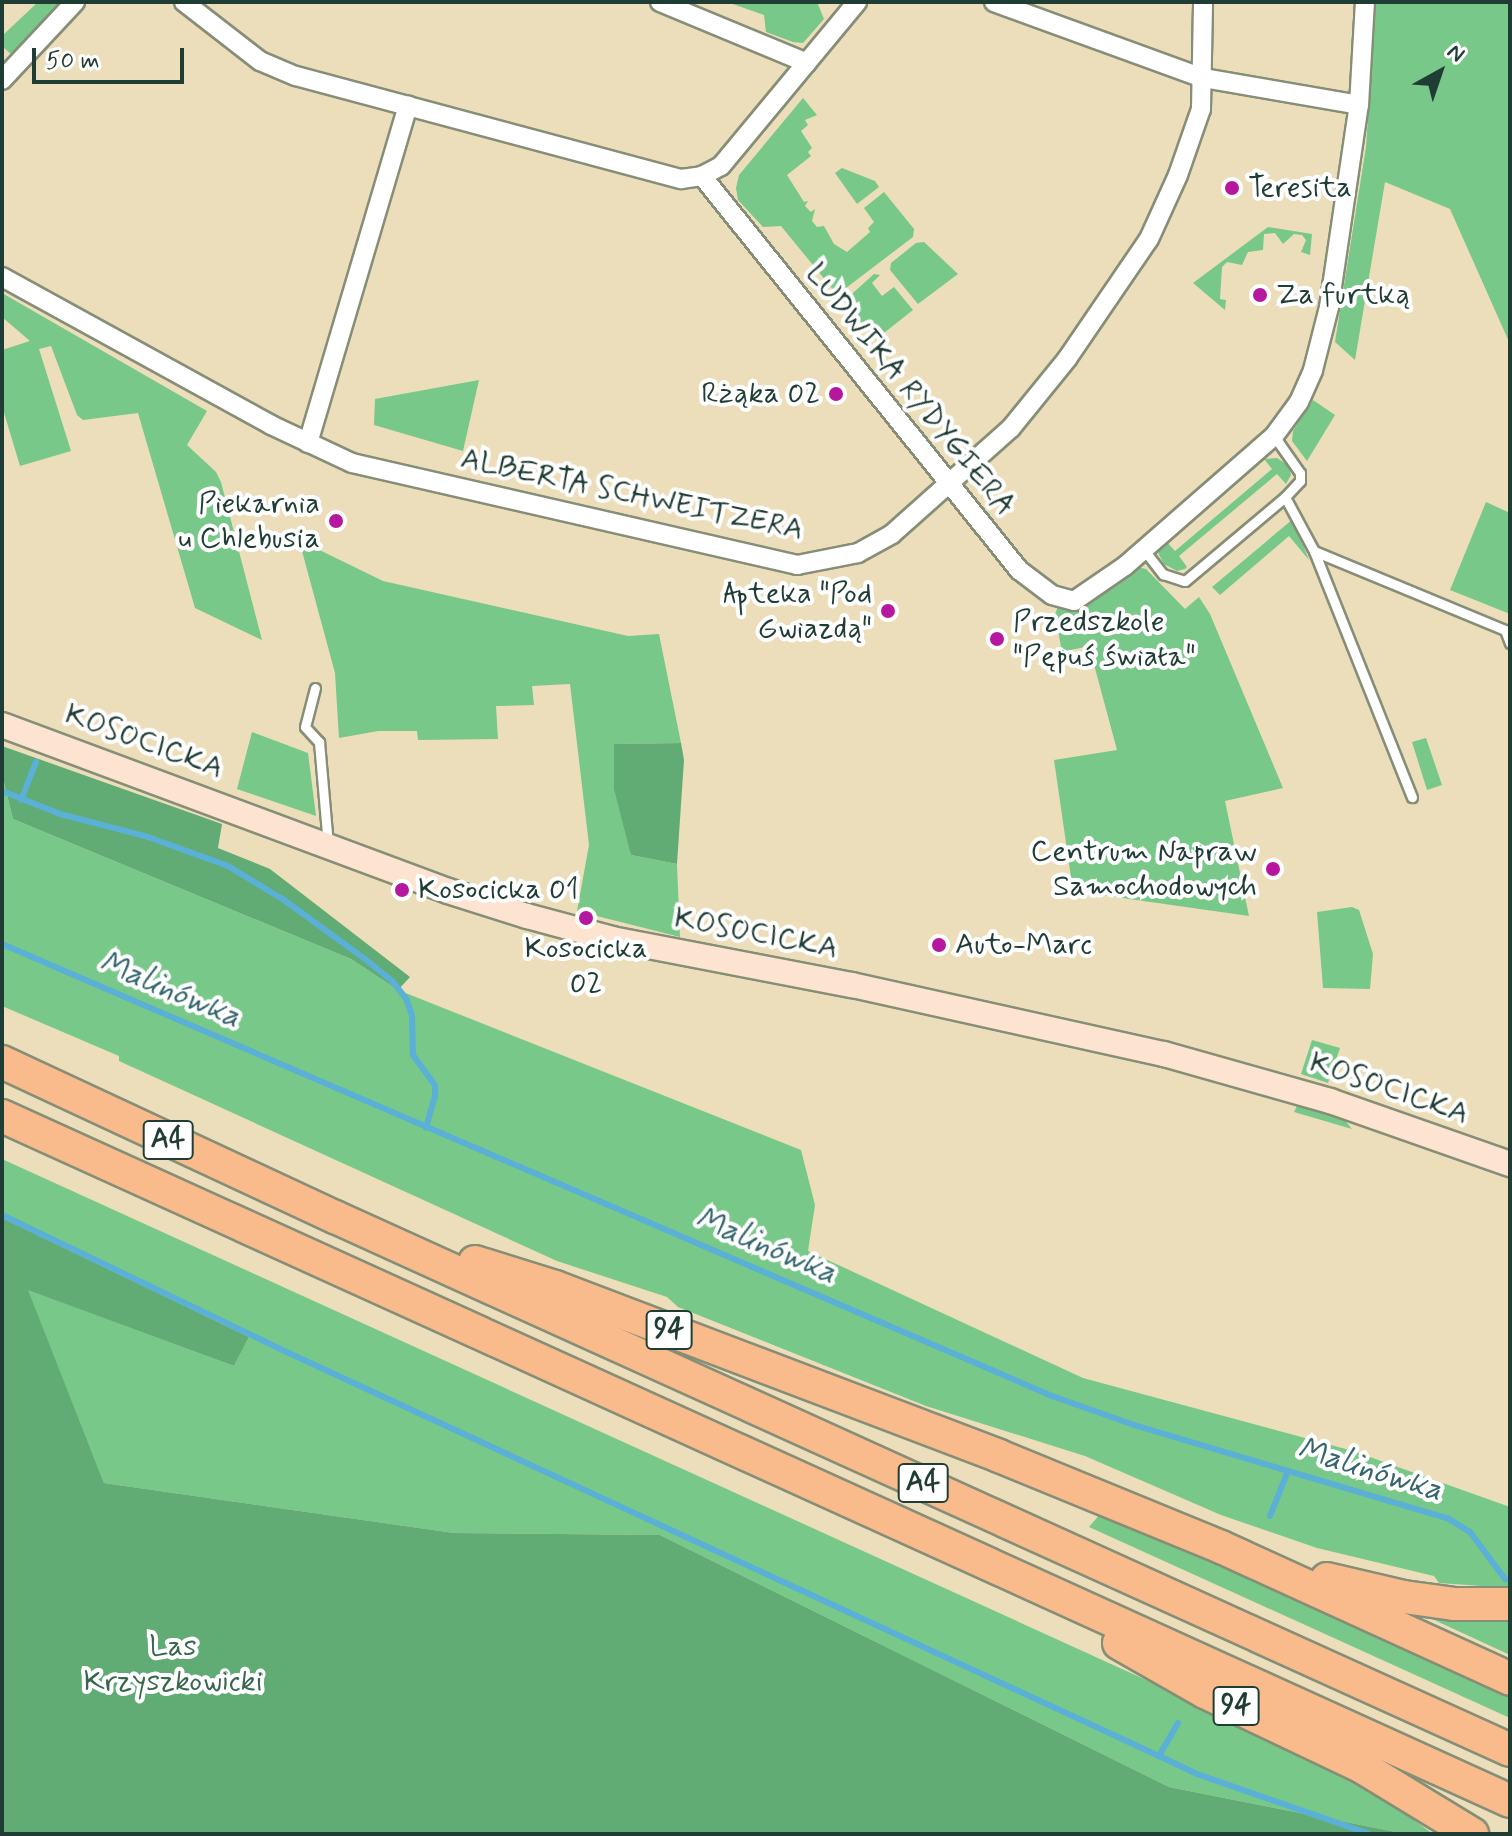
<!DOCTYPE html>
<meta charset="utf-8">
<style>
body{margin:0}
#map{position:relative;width:1512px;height:1836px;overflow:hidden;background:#ecdeba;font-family:Mynerve,sans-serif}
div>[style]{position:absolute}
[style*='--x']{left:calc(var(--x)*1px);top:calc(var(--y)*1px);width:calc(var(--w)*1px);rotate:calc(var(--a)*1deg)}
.green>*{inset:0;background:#77c889}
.forest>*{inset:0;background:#61ac75}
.stream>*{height:6px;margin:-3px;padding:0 3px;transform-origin:3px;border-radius:3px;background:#5ab0d7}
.roads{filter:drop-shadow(2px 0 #868e77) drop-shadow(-2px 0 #868e77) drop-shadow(0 2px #868e77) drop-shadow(0 -2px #868e77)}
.lane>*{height:9px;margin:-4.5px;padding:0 4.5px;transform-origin:4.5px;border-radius:4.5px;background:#fff}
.street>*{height:18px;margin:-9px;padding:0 9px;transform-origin:9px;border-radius:9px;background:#fff}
.secondary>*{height:24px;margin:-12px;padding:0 12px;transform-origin:12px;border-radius:12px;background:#fde4d1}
.highway>*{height:32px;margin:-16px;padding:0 16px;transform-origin:16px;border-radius:16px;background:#fabb8c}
.dots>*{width:22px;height:22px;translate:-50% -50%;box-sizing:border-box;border:4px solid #fff;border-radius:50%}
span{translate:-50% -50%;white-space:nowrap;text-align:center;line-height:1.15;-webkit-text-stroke:8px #fff;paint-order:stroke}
.shield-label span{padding:2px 6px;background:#fff;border:2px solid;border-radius:6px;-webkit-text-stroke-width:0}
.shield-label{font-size:28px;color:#1f3d34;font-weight:700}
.poi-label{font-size:30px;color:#1f3d34}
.left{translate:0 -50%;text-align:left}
.right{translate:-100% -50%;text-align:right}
.street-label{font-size:30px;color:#1f3d34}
.park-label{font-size:30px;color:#39674e}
.water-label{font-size:32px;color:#34656d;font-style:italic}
.frame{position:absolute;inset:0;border:4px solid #1f3d34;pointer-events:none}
.north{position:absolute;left:1400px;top:32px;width:80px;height:80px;-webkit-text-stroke:6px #fff;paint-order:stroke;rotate:40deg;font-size:22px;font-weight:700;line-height:32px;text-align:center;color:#1f3d34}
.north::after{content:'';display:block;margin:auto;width:28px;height:36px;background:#1f3d34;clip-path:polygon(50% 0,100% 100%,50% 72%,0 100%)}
.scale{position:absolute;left:32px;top:48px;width:152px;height:36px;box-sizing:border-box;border:4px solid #1f3d34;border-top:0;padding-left:10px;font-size:24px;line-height:28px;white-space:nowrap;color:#1f3d34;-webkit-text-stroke:6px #fff;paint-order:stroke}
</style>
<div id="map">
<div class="green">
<i style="clip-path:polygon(38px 2px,64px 2px,13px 56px,2px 46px,2px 36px)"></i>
<i style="clip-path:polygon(727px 2px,817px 2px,824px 19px,803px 43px,793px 42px,766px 32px,764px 15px)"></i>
<i style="clip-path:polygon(1376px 2px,1510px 2px,1510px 344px,1450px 209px,1385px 182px,1355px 360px,1335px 342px,1366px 147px)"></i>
<i style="clip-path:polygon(803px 98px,817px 115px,805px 120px,808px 125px,801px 131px,812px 148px,808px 152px,811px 156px,787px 175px,804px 202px,808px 201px,805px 206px,811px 212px,815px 209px,812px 221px,817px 227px,824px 226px,834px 244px,847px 252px,870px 232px,868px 228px,874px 222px,864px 208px,884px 192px,914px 229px,913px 237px,842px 291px,835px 292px,781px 226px,763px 227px,738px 200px,736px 188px,739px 175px)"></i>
<i style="clip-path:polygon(842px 168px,875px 181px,879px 187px,857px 204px,835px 173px)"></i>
<i style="clip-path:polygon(1268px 227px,1312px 234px,1310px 255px,1301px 252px,1306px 240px,1302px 235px,1294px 234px,1283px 244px,1275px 233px,1264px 234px,1263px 250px,1248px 252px,1242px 265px,1227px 262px,1222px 267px,1220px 299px,1226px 300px,1225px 310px,1193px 283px)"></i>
<i style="clip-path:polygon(924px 242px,958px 274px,918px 304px,890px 270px,891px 263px,916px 243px)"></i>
<i style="clip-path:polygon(874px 274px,880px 275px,872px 283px,882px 296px,894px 287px,913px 310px,875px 340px,844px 301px)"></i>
<i style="clip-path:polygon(2px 293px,207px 411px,187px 445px,216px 472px,221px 482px,262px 640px,195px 608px,138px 413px,83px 420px,77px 415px,51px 346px,39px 349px,71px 451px,20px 466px,2px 406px,2px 350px,30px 341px,2px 317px)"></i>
<i style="clip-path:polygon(479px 380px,463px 451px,374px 425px,375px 399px)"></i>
<i style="clip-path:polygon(1313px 400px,1335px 415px,1307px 461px,1292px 441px,1293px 431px)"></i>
<i style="clip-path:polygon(1277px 458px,1289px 466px,1291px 475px,1286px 484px,1277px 474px,1179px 556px,1187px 567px,1185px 569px,1177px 571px,1164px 564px,1158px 553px,1166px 541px,1175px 551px,1272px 469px,1264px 459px)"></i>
<i style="clip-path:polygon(1486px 502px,1510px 513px,1510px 614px,1450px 590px)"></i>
<i style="clip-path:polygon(1293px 519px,1309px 560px,1289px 536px,1220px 595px,1212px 587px)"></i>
<i style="clip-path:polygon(299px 540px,383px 581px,628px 636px,659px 634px,681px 743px,614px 744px,631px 855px,677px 864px,680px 937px,577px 911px,589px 845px,570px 684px,532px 686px,534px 705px,496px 706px,498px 739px,418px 740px,417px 731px,378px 731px,339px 738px,335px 673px)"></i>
<i style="clip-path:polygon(1137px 567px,1146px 569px,1185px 609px,1199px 597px,1210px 614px,1283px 788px,1225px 801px,1249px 916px,1073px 891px,1054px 760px,1117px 750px,1089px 646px,1062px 652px,1055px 614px,1058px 607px,1084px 607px)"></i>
<i style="clip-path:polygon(252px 732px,308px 753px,316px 816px,237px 789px)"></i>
<i style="clip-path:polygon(1426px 738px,1442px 785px,1427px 790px,1412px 742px)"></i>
<i style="clip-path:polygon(2px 774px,13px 819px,351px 959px,398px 990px,801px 1150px,815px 1205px,808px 1251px,1083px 1378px,1353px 1451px,1510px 1507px,1510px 1588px,1439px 1583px,1434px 1576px,1317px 1548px,1221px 1515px,1085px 1456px,926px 1406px,678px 1307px,667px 1297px,557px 1261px,119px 1061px,119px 1056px,2px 1006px)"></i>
<i style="clip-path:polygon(1352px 907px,1359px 910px,1373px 954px,1370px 989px,1323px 988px,1317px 912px)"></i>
<i style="clip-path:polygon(1312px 1040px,1340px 1048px,1328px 1083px,1301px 1074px)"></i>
<i style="clip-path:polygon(1298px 1104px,1342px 1117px,1352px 1129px,1294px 1112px)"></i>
<i style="clip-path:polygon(2px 1159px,1221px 1714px,1369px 1787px,1433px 1834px,1406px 1834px,1169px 1787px,660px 1535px,454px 1533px,104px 1483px,27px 1289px,234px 1366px,249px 1337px,2px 1218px)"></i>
<i style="clip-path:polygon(1101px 1513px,1510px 1686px,1510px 1718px,1089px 1527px)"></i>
<i style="clip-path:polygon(1404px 1606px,1510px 1618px,1510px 1655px)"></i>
</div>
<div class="forest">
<i style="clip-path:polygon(681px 743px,684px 760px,677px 864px,631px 855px,614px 789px,614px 744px)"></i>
<i style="clip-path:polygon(2px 746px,222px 824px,218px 848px,270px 869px,410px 977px,398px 990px,351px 959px,13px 819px,2px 774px)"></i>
<i style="clip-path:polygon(2px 1218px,249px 1337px,234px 1366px,28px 1290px,104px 1483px,454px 1533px,660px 1535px,1169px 1787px,1406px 1834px,2px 1834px)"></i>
</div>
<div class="stream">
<i style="--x:2;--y:791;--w:62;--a:21.6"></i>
<i style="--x:60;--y:814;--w:91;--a:14.6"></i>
<i style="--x:148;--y:837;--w:85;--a:19.9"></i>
<i style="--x:228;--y:866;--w:66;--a:31.3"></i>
<i style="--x:284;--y:900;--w:100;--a:36.1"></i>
<i style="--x:365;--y:959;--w:35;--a:39"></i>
<i style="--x:392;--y:981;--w:22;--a:51"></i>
<i style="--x:406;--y:998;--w:18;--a:71"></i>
<i style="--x:412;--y:1015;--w:40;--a:88.6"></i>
<i style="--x:413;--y:1055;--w:37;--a:54"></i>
<i style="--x:435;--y:1085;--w:11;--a:90"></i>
<i style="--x:435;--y:1096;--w:33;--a:106"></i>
<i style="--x:21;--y:800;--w:41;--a:-68.5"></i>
<i style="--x:2;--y:944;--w:1143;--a:23.29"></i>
<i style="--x:1052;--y:1396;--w:87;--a:19.5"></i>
<i style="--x:1134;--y:1425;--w:329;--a:16.6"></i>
<i style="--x:1449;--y:1519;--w:25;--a:32"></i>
<i style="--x:1470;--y:1532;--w:59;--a:53.3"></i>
<i style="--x:2;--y:1215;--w:321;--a:25.7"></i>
<i style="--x:291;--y:1354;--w:957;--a:24.85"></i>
<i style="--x:1159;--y:1756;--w:38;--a:-60"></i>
<i style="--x:1270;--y:1516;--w:48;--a:-68.2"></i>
<i style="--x:1159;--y:1756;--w:42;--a:25.3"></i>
<i style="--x:1197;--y:1774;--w:182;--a:19.2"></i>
</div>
<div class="roads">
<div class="lane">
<i style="--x:1285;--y:497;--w:61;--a:61.8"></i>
<i style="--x:1314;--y:551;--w:265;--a:68.3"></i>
<i style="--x:1144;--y:550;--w:31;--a:52"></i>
<i style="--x:1163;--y:574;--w:23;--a:18"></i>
<i style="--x:1185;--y:581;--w:131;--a:-40"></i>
<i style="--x:1285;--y:497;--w:22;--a:-47"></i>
<i style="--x:1300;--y:481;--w:8;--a:-90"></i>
<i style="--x:1300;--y:473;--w:45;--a:-125.1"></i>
<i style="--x:1314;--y:551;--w:207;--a:22.5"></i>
<i style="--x:1505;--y:630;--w:14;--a:69"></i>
<i style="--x:315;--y:688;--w:40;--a:104.4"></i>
<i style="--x:305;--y:727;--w:21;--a:47"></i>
<i style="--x:319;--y:742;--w:103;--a:85"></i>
</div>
<div class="street">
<i style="--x:184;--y:2;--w:96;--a:37.8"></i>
<i style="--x:260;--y:61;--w:39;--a:23"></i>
<i style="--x:296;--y:76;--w:399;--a:15"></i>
<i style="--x:681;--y:179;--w:21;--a:-8"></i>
<i style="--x:702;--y:176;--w:21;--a:-28"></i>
<i style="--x:721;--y:166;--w:213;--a:-50.3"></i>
<i style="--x:660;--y:2;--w:159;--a:22.5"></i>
<i style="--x:994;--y:2;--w:222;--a:20"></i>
<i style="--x:1203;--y:78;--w:158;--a:9.8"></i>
<i style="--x:2;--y:80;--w:107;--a:-46.9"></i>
<i style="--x:702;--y:176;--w:506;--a:51.18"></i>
<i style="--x:1019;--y:570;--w:41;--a:37.1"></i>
<i style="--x:1052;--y:595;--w:23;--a:15"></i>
<i style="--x:1074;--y:601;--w:62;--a:-34.5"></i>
<i style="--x:1125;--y:566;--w:198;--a:-41.1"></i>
<i style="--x:1274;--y:436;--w:42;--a:-53.7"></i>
<i style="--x:1299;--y:402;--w:35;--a:-66"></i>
<i style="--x:1313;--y:370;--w:65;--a:-75.7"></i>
<i style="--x:1329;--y:307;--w:204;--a:-81.6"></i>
<i style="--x:1359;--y:105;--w:103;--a:-86.7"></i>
<i style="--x:2;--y:277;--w:307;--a:28.8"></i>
<i style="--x:271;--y:425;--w:89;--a:25.1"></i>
<i style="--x:352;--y:463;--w:457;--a:12.9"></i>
<i style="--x:797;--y:565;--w:62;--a:-11.1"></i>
<i style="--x:858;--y:553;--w:39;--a:-29"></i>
<i style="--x:892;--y:534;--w:159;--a:-41.7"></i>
<i style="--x:1011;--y:428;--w:89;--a:-50.9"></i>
<i style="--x:1067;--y:359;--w:145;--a:-55.7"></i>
<i style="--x:1149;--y:239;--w:70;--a:-65.6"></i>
<i style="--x:1178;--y:175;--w:70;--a:-70.8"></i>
<i style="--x:1201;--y:109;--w:107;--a:-88.9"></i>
<i style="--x:308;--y:443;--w:352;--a:-73.5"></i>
</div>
<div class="secondary">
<i style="--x:2;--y:725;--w:476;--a:20.4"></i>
<i style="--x:448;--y:891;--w:83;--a:17.6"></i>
<i style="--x:527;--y:916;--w:88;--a:15.1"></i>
<i style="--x:612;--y:939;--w:244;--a:10.9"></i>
<i style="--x:852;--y:985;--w:320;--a:12.5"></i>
<i style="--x:1164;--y:1054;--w:173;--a:15.8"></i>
<i style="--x:1330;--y:1101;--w:191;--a:19.3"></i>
</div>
<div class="highway">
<i style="--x:2;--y:1062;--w:367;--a:25"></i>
<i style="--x:335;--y:1217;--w:1290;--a:24.4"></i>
<i style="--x:2;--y:1116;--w:1656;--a:24.43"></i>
<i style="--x:475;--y:1262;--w:84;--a:17.4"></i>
<i style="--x:555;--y:1287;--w:475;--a:20.8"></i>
<i style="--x:999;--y:1456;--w:240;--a:22.3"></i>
<i style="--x:1221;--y:1547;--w:318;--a:24.5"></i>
<i style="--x:1327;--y:1579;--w:79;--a:13.2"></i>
<i style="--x:1404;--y:1597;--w:50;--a:8"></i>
<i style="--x:1454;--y:1604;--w:56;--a:0"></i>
<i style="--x:1119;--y:1643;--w:99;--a:29.7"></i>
<i style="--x:1205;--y:1692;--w:174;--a:25.5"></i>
<i style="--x:1362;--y:1767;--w:129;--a:31.3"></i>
</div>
</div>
<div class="dots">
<i style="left:1232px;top:188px;background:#b5179e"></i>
<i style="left:1260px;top:295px;background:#b5179e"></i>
<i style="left:836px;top:394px;background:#b5179e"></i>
<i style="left:336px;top:521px;background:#b5179e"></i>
<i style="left:888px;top:611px;background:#b5179e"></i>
<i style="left:997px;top:639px;background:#b5179e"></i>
<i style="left:1273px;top:869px;background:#b5179e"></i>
<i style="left:402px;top:890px;background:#b5179e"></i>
<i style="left:586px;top:918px;background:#b5179e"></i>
<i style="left:939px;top:945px;background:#b5179e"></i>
</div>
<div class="shield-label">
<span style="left:168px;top:1140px">A4</span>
<span style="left:669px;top:1330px">94</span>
<span style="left:923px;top:1483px">A4</span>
<span style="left:1236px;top:1706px">94</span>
</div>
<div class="poi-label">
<span class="left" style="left:1248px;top:188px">Teresita</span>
<span class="left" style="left:1276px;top:295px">Za furtką</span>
<span class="right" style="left:820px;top:394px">Rżąka 02</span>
<span class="right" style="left:320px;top:521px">Piekarnia<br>u Chlebusia</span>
<span class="right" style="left:872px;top:611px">Apteka "Pod<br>Gwiazdą"</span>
<span class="left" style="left:1013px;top:639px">Przedszkole<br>"Pępuś świata"</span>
<span class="right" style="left:1257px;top:869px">Centrum Napraw<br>Samochodowych</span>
<span class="left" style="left:418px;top:890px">Kosocicka 01</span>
<span class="left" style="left:955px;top:945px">Auto-Marc</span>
<span style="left:586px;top:966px">Kosocicka<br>02</span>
</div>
<div class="street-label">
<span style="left:910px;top:390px;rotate:51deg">LUDWIKA RYDYGIERA</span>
<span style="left:632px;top:495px;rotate:12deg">ALBERTA SCHWEITZERA</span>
<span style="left:144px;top:742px;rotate:20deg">KOSOCICKA</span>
<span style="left:756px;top:934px;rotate:11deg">KOSOCICKA</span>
<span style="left:1389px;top:1089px;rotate:19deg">KOSOCICKA</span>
</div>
<div class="park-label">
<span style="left:173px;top:1664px">Las<br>Krzyszkowicki</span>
</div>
<div class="water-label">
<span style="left:170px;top:990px;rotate:23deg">Malinówka</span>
<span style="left:766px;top:1246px;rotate:23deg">Malinówka</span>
<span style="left:1370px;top:1470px;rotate:17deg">Malinówka</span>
</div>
<div class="frame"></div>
<div class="north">N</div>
<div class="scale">50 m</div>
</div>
